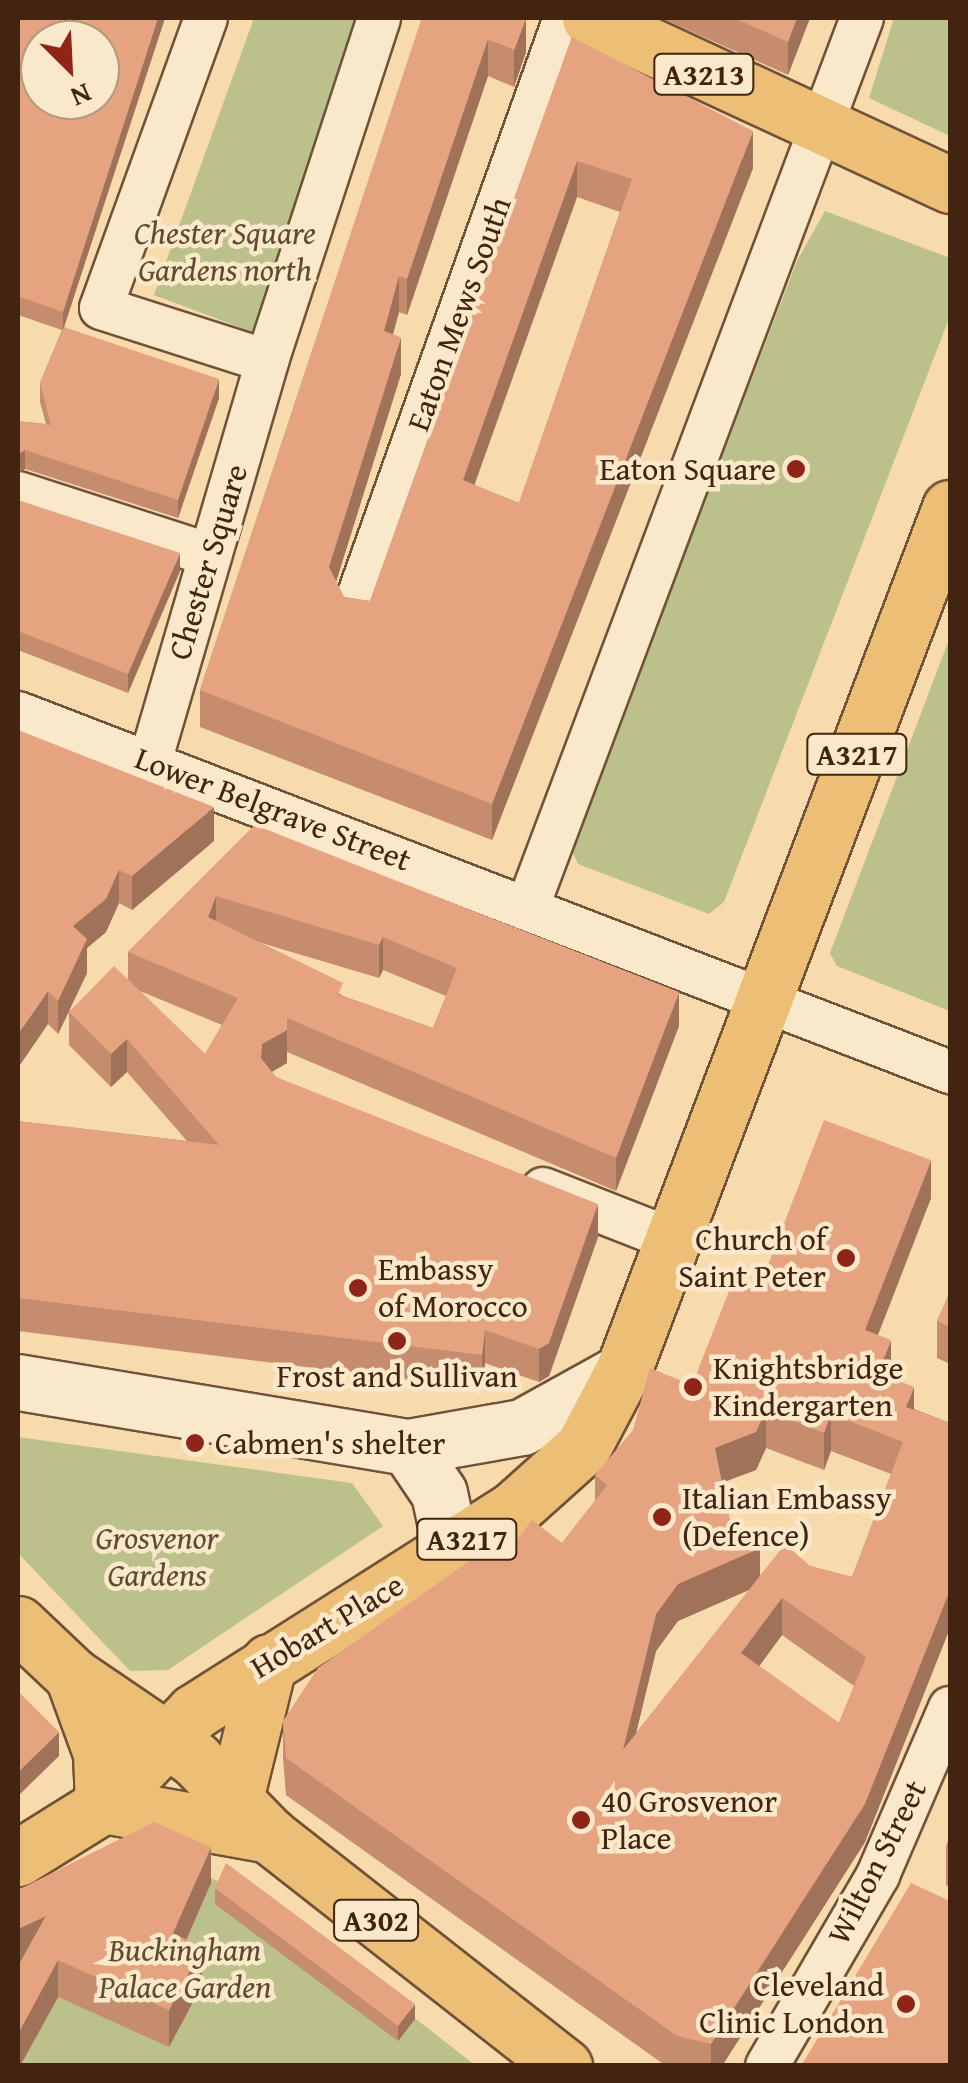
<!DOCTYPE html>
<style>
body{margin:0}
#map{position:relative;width:968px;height:2083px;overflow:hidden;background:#f8dbad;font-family:"Gentium Book Plus",serif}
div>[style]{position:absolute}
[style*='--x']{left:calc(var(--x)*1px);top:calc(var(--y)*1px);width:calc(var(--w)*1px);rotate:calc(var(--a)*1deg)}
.green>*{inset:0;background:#bcc08b}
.roads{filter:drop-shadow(2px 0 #705238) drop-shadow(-2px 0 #705238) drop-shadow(0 2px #705238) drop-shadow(0 -2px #705238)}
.street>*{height:42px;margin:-21px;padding:0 21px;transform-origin:21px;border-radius:21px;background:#fae8ca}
.secondary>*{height:55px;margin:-27.5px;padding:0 27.5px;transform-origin:27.5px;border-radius:27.5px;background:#fae8ca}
.primary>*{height:55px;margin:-27.5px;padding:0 27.5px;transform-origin:27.5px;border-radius:27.5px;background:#ecbe76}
.highway>*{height:55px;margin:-27.5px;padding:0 27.5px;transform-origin:27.5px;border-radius:27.5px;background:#ecbe76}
.wall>*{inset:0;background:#c58c6e}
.shaded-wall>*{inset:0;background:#a0725a}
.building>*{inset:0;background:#e5a380}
.dots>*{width:28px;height:28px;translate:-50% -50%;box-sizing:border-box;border:5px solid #fae8ca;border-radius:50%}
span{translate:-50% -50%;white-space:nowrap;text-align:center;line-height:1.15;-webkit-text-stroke:9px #fae8ca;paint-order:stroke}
.shield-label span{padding:2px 8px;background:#fae8ca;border:2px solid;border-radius:8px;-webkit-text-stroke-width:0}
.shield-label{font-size:30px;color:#432411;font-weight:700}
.park-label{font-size:32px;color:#614b30;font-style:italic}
.street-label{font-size:32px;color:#432411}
.poi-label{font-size:32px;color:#432411}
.right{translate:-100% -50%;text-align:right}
.left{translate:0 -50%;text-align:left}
.frame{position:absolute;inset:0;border:20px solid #432411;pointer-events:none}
.north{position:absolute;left:20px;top:20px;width:100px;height:100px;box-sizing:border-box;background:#fae8ca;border:2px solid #b19a80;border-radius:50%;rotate:156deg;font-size:28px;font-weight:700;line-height:40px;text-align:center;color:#432411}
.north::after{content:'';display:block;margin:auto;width:35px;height:45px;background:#8f2418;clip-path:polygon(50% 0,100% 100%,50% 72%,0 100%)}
</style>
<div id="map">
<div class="green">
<i style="clip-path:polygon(254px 18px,361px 18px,252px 332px,154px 295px)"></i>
<i style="clip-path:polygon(894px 18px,950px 18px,950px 136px,869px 98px)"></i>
<i style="clip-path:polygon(825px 211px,950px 258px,950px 316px,724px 902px,709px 914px,578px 864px,571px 849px,797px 261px)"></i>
<i style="clip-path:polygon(950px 637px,950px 1011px,837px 966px,830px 953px)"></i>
<i style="clip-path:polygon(18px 1437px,352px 1483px,383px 1526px,168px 1670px,130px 1671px,18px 1553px)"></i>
<i style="clip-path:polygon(186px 1866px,272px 1907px,475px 2065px,18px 2066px,18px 1918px)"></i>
</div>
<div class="roads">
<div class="street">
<i style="--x:206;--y:18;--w:308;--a:109.9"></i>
<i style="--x:101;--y:308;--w:174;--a:17.7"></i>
<i style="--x:267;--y:361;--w:361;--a:-71.9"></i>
<i style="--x:18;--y:493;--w:202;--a:17.9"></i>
<i style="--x:353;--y:611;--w:630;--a:-70.33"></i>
<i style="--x:18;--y:713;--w:999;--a:21.07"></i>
<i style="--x:150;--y:762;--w:418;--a:-73.7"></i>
<i style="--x:528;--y:906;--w:949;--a:-69.39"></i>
<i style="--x:543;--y:1189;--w:140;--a:21.4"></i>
<i style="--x:767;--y:2066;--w:221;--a:-59.8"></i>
<i style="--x:878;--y:1875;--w:182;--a:-66.7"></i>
</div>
<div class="secondary">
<i style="--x:18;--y:1382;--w:395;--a:9.5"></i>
<i style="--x:408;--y:1447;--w:116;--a:-10"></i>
<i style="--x:522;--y:1427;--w:115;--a:-29"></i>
<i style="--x:408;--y:1447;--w:55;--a:56"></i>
<i style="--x:439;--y:1493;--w:57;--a:77.9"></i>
</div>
<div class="primary">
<i style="--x:590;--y:18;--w:397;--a:24.9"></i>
<i style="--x:236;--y:1795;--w:137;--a:-76.1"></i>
<i style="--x:103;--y:1805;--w:130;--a:-45.6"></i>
<i style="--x:194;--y:1712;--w:380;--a:-32.4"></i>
<i style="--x:515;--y:1508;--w:91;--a:-41.9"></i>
<i style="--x:583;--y:1447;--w:86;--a:-62.2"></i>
<i style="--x:623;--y:1371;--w:923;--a:-69.25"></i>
</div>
<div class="highway">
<i style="--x:18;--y:1624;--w:76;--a:43.4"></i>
<i style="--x:73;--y:1676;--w:148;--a:34.2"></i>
<i style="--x:195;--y:1759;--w:106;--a:45.8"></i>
<i style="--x:73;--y:1676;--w:82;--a:70"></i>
<i style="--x:101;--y:1753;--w:52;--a:87.8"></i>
<i style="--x:103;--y:1805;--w:169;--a:10.2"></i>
<i style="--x:269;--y:1835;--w:375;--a:38.1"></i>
<i style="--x:18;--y:1858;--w:100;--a:-31.9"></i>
</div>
</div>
<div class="wall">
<i style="clip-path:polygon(18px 18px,165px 18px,64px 327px,219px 398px,178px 518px,25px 469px,18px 473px,18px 421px,46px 424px,40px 402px,40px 383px,62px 330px,18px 315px)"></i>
<i style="clip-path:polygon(evenodd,422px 18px,526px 52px,514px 87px,488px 76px,407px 315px,399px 312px,393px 334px,401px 374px,336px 582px,344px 597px,370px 601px,572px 37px,753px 168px,492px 840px,200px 727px,200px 690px,422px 18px,577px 197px,620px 212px,519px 503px,474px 485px,577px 197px)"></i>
<i style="clip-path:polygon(661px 18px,810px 18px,788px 75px)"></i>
<i style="clip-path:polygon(18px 500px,180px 571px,128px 693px,18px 650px)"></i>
<i style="clip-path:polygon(evenodd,18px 730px,214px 841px,132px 910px,119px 903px,106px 932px,87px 948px,87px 973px,69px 1011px,128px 979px,128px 952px,255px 825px,679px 1026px,616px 1191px,287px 1052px,287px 1063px,272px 1072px,276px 1077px,598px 1237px,549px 1376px,539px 1382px,485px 1363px,482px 1389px,18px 1331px,18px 1121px,187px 1141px,127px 1072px,111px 1087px,69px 1045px,69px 1012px,58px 1034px,48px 1024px,18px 730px,258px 942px,379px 978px,383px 970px,446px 996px,433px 1028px,343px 996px,258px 942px,18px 730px,140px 991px,222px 1025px,205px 1054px,140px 991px)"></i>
<i style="clip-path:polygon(evenodd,931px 1198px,878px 1335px,891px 1378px,914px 1409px,950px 1423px,950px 1628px,865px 1842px,722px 2066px,666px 2066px,286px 1795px,283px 1758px,283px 1721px,510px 1550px,562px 1543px,595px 1501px,595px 1475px,692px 1385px,758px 1291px,931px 1198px,766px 1448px,824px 1470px,831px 1451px,891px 1474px,852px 1577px,810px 1566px,760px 1576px,730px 1521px,722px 1483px,756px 1470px,766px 1448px,931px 1198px,749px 1590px,636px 1733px,656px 1651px,678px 1621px,749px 1590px,931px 1198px,782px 1635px,854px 1686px,839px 1723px,759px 1666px,782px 1635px)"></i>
<i style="clip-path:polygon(950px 1292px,950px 1364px,937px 1358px,937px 1321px)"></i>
<i style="clip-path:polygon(950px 1835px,950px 1888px,946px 1885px,946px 1846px)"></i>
<i style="clip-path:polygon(211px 1883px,186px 1940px,202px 1985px,169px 2047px,58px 1997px,20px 2066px,18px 2066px,18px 1967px)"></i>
<i style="clip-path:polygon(215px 1888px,415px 2019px,398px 2041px,215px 1904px)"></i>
</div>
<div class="shaded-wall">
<i style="clip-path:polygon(158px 18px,165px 18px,63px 330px,63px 312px)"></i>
<i style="clip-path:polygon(526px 18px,526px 52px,514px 87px,514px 50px)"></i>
<i style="clip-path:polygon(797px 18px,810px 18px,788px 75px,788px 42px)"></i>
<i style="clip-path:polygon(488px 39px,488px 76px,407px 315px,407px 279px)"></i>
<i style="clip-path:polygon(753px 131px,753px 168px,492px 840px,492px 804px)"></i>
<i style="clip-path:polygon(577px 161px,577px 197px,463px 517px,463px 480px)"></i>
<i style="clip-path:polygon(399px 276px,399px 312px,384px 367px,384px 331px)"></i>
<i style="clip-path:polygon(401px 337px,401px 374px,329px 604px,329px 567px)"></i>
<i style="clip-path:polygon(219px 379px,219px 398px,178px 518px,178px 500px)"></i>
<i style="clip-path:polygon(25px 450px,25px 469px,18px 473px,18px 454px)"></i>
<i style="clip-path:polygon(180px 553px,180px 571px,128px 693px,128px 674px)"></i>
<i style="clip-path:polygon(214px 807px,214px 841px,132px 910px,132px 876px)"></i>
<i style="clip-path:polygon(119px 870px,119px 903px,106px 932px,87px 948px,87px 973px,58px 1034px,58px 1001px,73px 926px)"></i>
<i style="clip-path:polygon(216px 896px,216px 929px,208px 917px)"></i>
<i style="clip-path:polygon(383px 937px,383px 970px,379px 978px,379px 945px)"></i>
<i style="clip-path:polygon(48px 991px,48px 1024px,18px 1068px,18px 1034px)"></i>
<i style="clip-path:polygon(679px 992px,679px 1026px,616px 1191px,616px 1158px)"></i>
<i style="clip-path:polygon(287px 1030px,287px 1063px,262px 1077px,261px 1058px,262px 1044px)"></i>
<i style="clip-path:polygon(127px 1039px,127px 1072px,111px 1087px,111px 1054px)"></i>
<i style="clip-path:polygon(931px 1160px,931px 1198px,865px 1368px,865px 1330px)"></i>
<i style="clip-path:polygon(598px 1204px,598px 1237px,549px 1376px,539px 1382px,539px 1349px)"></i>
<i style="clip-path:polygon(485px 1330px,485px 1363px,482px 1389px,482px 1355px)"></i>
<i style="clip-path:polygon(891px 1340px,891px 1378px,878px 1373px)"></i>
<i style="clip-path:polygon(914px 1387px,914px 1425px,906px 1407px)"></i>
<i style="clip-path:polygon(766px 1410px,766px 1448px,756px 1470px,715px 1485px,715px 1448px)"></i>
<i style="clip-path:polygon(831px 1414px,831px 1451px,824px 1470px,824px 1433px)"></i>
<i style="clip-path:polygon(760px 1548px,760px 1585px,678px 1621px,656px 1651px,623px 1787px,623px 1750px,656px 1614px,678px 1584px)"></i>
<i style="clip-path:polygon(950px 1590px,950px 1628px,865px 1842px,722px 2066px,711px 2066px,711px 2044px)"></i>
<i style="clip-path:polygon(782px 1598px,782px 1635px,741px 1691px,741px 1653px)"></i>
<i style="clip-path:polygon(59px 1732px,59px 1756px,18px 1796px,18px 1772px)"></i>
<i style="clip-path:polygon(211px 1847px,211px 1883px,173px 1970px,173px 1933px)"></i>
<i style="clip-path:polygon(46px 1916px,18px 1966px,18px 1929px)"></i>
<i style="clip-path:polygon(202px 1948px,202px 1985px,169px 2047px,169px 2010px)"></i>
<i style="clip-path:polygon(58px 1960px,58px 1997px,20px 2066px,18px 2066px,18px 2034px)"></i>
<i style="clip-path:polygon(415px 2004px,415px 2019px,398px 2041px,398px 2026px)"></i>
</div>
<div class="building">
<i style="clip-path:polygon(evenodd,18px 18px,158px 18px,63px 312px,18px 296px,18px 18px,40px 40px,100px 40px,100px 100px,40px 100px,40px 40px)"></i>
<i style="clip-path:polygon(evenodd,422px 18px,526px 18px,514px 50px,488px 39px,407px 279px,399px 276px,384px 331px,401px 337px,329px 567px,344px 597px,370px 601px,572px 37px,753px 131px,492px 804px,200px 690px,422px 18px,577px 161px,632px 179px,519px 503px,463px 480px,577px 161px)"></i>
<i style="clip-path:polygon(734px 18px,797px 18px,788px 42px)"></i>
<i style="clip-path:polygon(64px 327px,219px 379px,178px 500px,25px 450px,18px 454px,18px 421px,51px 425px,40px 383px)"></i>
<i style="clip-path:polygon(18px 500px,180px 553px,128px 674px,18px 631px)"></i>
<i style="clip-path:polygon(18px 730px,214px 807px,132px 876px,119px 870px,106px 899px,73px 926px,87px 939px,58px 1001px,48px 991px,18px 1034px)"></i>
<i style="clip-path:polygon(evenodd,255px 825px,679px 992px,616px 1158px,287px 1018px,287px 1030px,262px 1044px,261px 1058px,276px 1077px,598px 1204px,549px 1343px,539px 1349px,485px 1330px,482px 1355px,18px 1298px,18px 1121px,219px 1145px,127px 1039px,111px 1054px,69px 1012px,114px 966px,205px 1054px,238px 998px,128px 952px,255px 825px,216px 896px,379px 945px,383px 937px,457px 968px,433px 1028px,338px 995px,343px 983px,208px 917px,216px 896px)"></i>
<i style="clip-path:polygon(evenodd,824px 1120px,931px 1160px,865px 1330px,891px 1340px,878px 1373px,914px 1387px,906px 1407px,950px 1423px,950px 1590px,865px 1804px,711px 2044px,677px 2036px,286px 1758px,283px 1721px,318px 1668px,495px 1543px,510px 1550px,532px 1520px,562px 1543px,607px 1485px,595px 1475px,633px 1430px,650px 1368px,692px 1385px,733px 1281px,758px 1291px,824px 1120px,766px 1410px,824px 1433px,831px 1414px,903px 1442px,852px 1577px,810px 1566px,785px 1544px,623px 1750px,656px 1614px,678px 1584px,760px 1548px,730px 1521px,715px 1448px,756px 1432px,766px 1410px,824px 1120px,782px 1598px,866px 1657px,839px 1723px,741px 1653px,782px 1598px)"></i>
<i style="clip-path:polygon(950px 1292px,950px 1327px,937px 1321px)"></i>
<i style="clip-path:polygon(18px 1691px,59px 1732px,18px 1772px)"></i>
<i style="clip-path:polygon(154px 1822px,211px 1847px,173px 1933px,202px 1948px,169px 2010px,58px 1960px,18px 2034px,18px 1967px,46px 1916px,18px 1929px,18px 1890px)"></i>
<i style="clip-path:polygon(226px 1863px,415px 2004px,398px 2026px,215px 1888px)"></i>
<i style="clip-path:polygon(911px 1883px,950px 1901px,950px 2066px,801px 2066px)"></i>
</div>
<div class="dots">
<i style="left:796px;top:469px;background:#8f2418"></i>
<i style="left:846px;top:1258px;background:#8f2418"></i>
<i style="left:358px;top:1288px;background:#8f2418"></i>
<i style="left:397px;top:1341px;background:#8f2418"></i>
<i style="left:693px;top:1387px;background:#8f2418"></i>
<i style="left:195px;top:1443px;background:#8f2418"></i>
<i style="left:662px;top:1517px;background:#8f2418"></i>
<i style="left:581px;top:1820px;background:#8f2418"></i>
<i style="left:906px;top:2004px;background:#8f2418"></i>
</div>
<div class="shield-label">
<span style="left:704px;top:74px">A3213</span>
<span style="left:857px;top:754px">A3217</span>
<span style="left:467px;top:1539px">A3217</span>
<span style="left:376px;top:1920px">A302</span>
</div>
<div class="park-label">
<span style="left:225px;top:252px">Chester Square<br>Gardens north</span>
<span style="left:157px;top:1557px">Grosvenor<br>Gardens</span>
<span style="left:185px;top:1969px">Buckingham<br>Palace Garden</span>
</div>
<div class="street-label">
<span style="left:459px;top:314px;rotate:-70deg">Eaton Mews South</span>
<span style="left:208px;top:562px;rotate:-73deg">Chester Square</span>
<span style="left:273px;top:809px;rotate:21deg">Lower Belgrave Street</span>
<span style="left:327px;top:1626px;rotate:-31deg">Hobart Place</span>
<span style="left:877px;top:1862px;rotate:-63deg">Wilton Street</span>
</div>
<div class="poi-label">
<span class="right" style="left:776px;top:469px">Eaton Square</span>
<span class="right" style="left:826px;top:1258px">Church of<br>Saint Peter</span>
<span class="left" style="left:378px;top:1288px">Embassy<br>of Morocco</span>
<span class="left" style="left:713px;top:1387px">Knightsbridge<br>Kindergarten</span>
<span style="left:397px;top:1376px">Frost and Sullivan</span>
<span class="left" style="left:215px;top:1443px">Cabmen's shelter</span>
<span class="left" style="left:682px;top:1517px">Italian Embassy<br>(Defence)</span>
<span class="left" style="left:601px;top:1820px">40 Grosvenor<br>Place</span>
<span class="right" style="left:884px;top:2004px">Cleveland<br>Clinic London</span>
</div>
<div class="frame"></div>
<div class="north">N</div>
</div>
